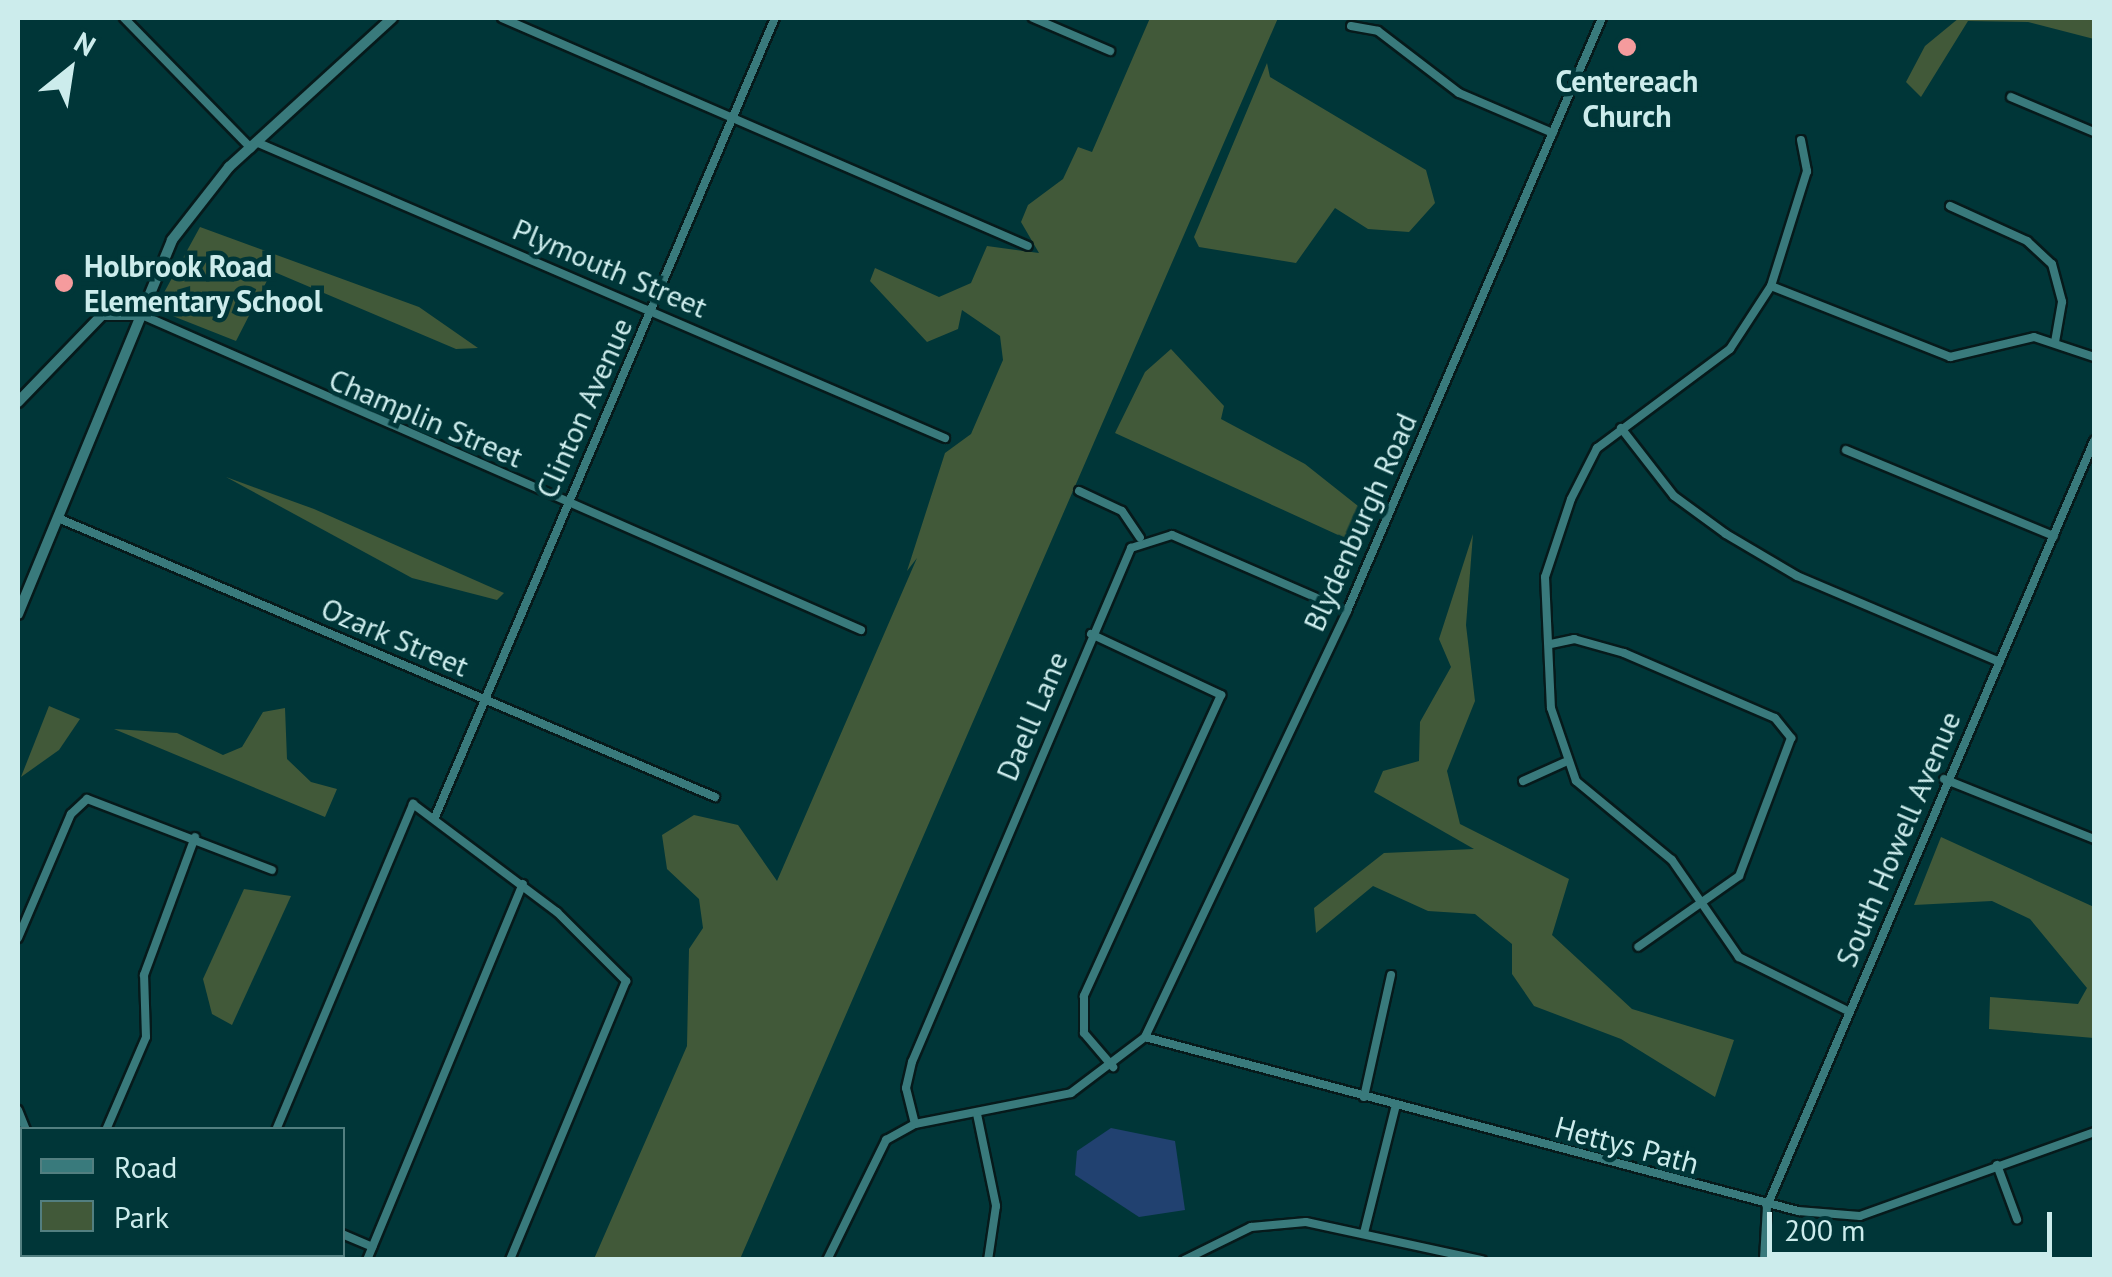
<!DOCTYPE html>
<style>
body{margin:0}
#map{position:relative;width:2112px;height:1277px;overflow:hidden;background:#003638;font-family:"PT Sans",sans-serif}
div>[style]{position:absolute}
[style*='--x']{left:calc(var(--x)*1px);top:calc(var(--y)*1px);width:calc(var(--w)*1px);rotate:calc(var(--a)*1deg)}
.green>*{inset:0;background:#415939}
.water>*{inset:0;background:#214170}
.roads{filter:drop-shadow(2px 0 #061a1b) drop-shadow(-2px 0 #061a1b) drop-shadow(0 2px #061a1b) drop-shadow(0 -2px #061a1b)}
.street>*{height:8px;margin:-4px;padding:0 4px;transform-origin:4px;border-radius:4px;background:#397a7c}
.secondary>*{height:10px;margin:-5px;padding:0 5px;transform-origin:5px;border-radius:5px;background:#397a7c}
.dots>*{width:28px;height:28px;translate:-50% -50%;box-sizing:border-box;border:5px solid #003638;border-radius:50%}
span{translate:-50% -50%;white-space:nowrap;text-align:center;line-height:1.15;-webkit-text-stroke:9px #003638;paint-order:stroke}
.poi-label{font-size:30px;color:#ccecec;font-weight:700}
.left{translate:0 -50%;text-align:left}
.street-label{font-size:30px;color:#ccecec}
.frame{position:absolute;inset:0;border:20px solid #ccecec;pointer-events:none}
.legend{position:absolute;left:20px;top:1127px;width:325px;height:130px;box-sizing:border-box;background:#003638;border:2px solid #527f80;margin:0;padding:12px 18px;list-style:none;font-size:30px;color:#ccecec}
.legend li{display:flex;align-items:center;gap:20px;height:50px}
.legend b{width:50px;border:2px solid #527f80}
.north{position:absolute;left:20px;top:20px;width:100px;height:100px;-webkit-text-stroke:8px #003638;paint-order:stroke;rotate:30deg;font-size:28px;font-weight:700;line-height:40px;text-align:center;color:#ccecec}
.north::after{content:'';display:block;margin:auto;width:35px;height:45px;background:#ccecec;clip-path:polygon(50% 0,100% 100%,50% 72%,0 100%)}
.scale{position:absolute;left:1767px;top:1212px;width:285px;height:45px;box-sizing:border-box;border:5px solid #ccecec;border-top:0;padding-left:12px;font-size:30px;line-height:35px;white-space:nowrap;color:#ccecec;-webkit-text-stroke:8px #003638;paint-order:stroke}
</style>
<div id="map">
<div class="green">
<i style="clip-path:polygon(1150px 18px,1278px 18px,740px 1259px,594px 1259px,687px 1046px,689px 949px,703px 928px,699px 899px,667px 869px,662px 835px,694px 815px,738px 825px,777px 881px,917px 558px,907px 571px,945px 453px,971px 434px,1003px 360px,1000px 336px,962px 310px,958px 329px,927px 342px,870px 281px,875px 268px,939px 297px,971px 283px,987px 246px,1039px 253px,1021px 222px,1028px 205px,1063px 179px,1078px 147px,1092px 152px)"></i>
<i style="clip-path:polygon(1959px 18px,2094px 18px,2094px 39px,2028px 22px,1968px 21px,1921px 97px,1906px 82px,1925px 46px)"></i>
<i style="clip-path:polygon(1267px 63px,1270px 77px,1426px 170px,1435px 203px,1409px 232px,1368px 229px,1335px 208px,1296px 263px,1199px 247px,1194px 237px)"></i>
<i style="clip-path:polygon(200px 227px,419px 307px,478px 348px,456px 349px,272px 271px,236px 341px,155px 309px)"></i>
<i style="clip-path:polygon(1171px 349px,1224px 406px,1221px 419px,1305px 464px,1358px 506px,1349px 540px,1115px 433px,1145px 372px)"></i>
<i style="clip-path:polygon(226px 477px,314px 509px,504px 593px,497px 600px,412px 578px)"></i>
<i style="clip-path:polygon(1473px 534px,1466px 625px,1475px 701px,1447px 771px,1460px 824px,1569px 879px,1552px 935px,1632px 1009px,1734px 1040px,1715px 1097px,1621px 1039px,1534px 1006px,1512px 974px,1512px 944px,1475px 914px,1428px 911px,1373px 886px,1316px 933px,1314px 908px,1384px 853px,1474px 849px,1374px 792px,1383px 771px,1419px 761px,1420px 722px,1451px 667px,1439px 639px)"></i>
<i style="clip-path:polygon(49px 706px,80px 719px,59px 750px,21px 777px)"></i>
<i style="clip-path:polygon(285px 708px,287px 759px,311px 782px,337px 789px,325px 817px,114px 729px,177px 733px,223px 755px,242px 747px,263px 712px)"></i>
<i style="clip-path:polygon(1941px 837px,2094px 907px,2094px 1038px,1989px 1029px,1990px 997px,2078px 1004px,2087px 988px,2030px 919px,1992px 901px,1914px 905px)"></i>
<i style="clip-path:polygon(244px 889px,291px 896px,232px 1025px,212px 1014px,203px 979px)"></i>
</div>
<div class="water">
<i style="clip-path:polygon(1111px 1128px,1175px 1141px,1185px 1210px,1139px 1217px,1075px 1175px,1077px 1151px)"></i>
</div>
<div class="roads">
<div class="street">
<i style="--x:124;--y:18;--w:182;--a:45.7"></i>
<i style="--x:502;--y:18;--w:573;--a:23.43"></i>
<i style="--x:1033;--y:18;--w:84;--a:23.2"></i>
<i style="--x:1351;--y:26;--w:27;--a:10"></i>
<i style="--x:1378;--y:31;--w:102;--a:37.4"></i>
<i style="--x:1459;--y:93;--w:102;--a:23.1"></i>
<i style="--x:2011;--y:97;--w:90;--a:22.9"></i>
<i style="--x:1801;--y:140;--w:32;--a:79"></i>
<i style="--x:1807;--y:171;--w:121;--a:107.4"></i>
<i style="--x:1771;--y:286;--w:75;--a:123.1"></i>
<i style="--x:1730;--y:349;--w:166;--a:143.3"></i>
<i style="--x:1597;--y:448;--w:57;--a:117"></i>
<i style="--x:1571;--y:499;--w:82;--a:108.4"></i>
<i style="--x:1545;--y:577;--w:131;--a:87.4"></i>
<i style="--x:1551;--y:708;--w:77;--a:71.1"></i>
<i style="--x:1576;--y:781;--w:124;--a:39.5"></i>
<i style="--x:1672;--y:860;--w:118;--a:55.4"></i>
<i style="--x:1739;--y:957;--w:122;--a:26.4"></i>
<i style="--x:256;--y:142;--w:750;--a:23.25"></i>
<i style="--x:1950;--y:206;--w:85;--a:24.4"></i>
<i style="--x:2027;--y:241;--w:34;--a:43"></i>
<i style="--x:2052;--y:264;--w:39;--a:75"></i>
<i style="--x:2062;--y:302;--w:41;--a:99.9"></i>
<i style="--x:1771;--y:286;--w:193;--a:21.6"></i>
<i style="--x:1950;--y:357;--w:86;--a:-13.4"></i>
<i style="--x:2034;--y:337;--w:63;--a:18.4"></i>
<i style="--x:142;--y:315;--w:785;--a:23.66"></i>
<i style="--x:1621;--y:428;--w:86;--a:52.1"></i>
<i style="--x:1674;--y:496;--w:64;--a:36.2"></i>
<i style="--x:1726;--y:534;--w:82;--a:30.6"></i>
<i style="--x:1797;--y:576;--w:220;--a:23"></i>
<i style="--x:1846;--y:450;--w:225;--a:22.5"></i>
<i style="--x:1079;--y:491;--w:47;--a:24.9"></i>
<i style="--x:1122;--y:511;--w:32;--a:56"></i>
<i style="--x:58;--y:518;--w:714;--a:23.01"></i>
<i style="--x:1091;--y:634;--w:144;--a:25.1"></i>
<i style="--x:1221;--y:695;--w:331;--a:114.5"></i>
<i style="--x:1084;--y:996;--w:37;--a:90"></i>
<i style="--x:1084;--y:1033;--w:45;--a:49.5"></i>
<i style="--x:1551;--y:644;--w:24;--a:-12"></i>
<i style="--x:1574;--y:639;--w:52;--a:15.6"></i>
<i style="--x:1624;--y:653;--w:164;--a:23.3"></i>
<i style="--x:1775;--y:718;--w:26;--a:51"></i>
<i style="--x:1791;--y:738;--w:147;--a:110.6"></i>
<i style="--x:1739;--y:876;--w:123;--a:144.9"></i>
<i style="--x:1944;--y:779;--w:162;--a:21.8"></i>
<i style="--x:1523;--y:781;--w:46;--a:-24.3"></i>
<i style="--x:435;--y:817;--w:868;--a:-66.95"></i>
<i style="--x:18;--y:938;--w:135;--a:-66.9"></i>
<i style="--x:71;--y:814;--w:22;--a:-43"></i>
<i style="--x:87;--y:799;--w:198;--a:21"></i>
<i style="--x:1145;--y:1037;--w:676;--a:14.92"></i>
<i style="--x:1798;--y:1211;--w:62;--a:4.6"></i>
<i style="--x:1860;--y:1216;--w:249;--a:-19.7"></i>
<i style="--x:1364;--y:1097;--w:125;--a:-77.5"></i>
<i style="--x:18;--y:1110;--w:22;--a:68"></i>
<i style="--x:977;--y:1114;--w:94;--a:78.3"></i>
<i style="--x:996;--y:1206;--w:55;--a:98.4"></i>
<i style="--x:915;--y:1124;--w:37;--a:-104"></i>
<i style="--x:906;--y:1088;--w:27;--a:-77"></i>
<i style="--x:912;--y:1062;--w:559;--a:-66.92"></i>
<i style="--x:1131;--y:548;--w:43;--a:-17.6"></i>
<i style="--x:1172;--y:535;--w:191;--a:23.5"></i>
<i style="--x:106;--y:1130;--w:101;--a:-66.7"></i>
<i style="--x:146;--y:1037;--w:62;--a:-91.8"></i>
<i style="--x:144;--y:975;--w:147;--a:-69.7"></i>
<i style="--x:276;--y:1130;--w:354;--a:-67.2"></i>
<i style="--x:413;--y:804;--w:180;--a:36.9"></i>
<i style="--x:557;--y:912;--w:98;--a:45"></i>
<i style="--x:626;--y:981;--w:302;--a:112.6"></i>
<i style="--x:1997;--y:1165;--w:58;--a:69.7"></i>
<i style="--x:1364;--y:1233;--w:132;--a:-76"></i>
<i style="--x:342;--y:1234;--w:33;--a:23"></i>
<i style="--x:50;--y:1260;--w:6;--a:-72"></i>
<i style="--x:223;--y:1260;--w:6;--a:-72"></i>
<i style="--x:367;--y:1260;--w:407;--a:-67.5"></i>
<i style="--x:827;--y:1260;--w:134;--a:-63.8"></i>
<i style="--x:886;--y:1140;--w:33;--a:-29"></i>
<i style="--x:915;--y:1124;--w:159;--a:-11.2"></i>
<i style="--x:1071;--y:1093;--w:93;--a:-37.1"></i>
<i style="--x:1145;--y:1037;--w:471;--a:-64.6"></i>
<i style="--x:1347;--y:611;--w:646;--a:-66.73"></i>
<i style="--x:1184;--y:1260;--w:75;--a:-26.2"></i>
<i style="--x:1251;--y:1227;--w:55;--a:-5.2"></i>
<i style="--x:1306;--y:1222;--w:180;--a:12.2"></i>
<i style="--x:1764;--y:1260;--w:54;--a:-86.8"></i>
<i style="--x:1767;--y:1206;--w:832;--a:-66.86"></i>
</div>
<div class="secondary">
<i style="--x:18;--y:402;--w:121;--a:-46"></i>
<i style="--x:102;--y:315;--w:40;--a:0"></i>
<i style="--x:18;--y:614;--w:404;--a:-67.6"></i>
<i style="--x:172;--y:240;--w:93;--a:-52"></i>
<i style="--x:229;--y:167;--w:221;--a:-42.4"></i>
</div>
</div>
<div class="dots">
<i style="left:1627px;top:47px;background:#f59b9d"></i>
<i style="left:64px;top:283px;background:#f59b9d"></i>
</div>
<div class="poi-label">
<span style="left:1627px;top:98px">Centereach<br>Church</span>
<span class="left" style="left:84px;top:283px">Holbrook Road<br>Elementary School</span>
</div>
<div class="street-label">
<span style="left:610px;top:268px;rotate:23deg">Plymouth Street</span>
<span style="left:584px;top:408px;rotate:-66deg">Clinton Avenue</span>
<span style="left:426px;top:418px;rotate:23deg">Champlin Street</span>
<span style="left:1360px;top:522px;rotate:-66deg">Blydenburgh Road</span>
<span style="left:395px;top:637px;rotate:23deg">Ozark Street</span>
<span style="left:1032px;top:716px;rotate:-67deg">Daell Lane</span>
<span style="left:1898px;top:839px;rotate:-67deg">South Howell Avenue</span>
<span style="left:1627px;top:1145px;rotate:15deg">Hettys Path</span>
</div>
<div class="frame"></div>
<ul class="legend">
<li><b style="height:12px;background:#397a7c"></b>Road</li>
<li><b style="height:28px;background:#415939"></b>Park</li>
</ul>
<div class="north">N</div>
<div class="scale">200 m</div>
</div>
